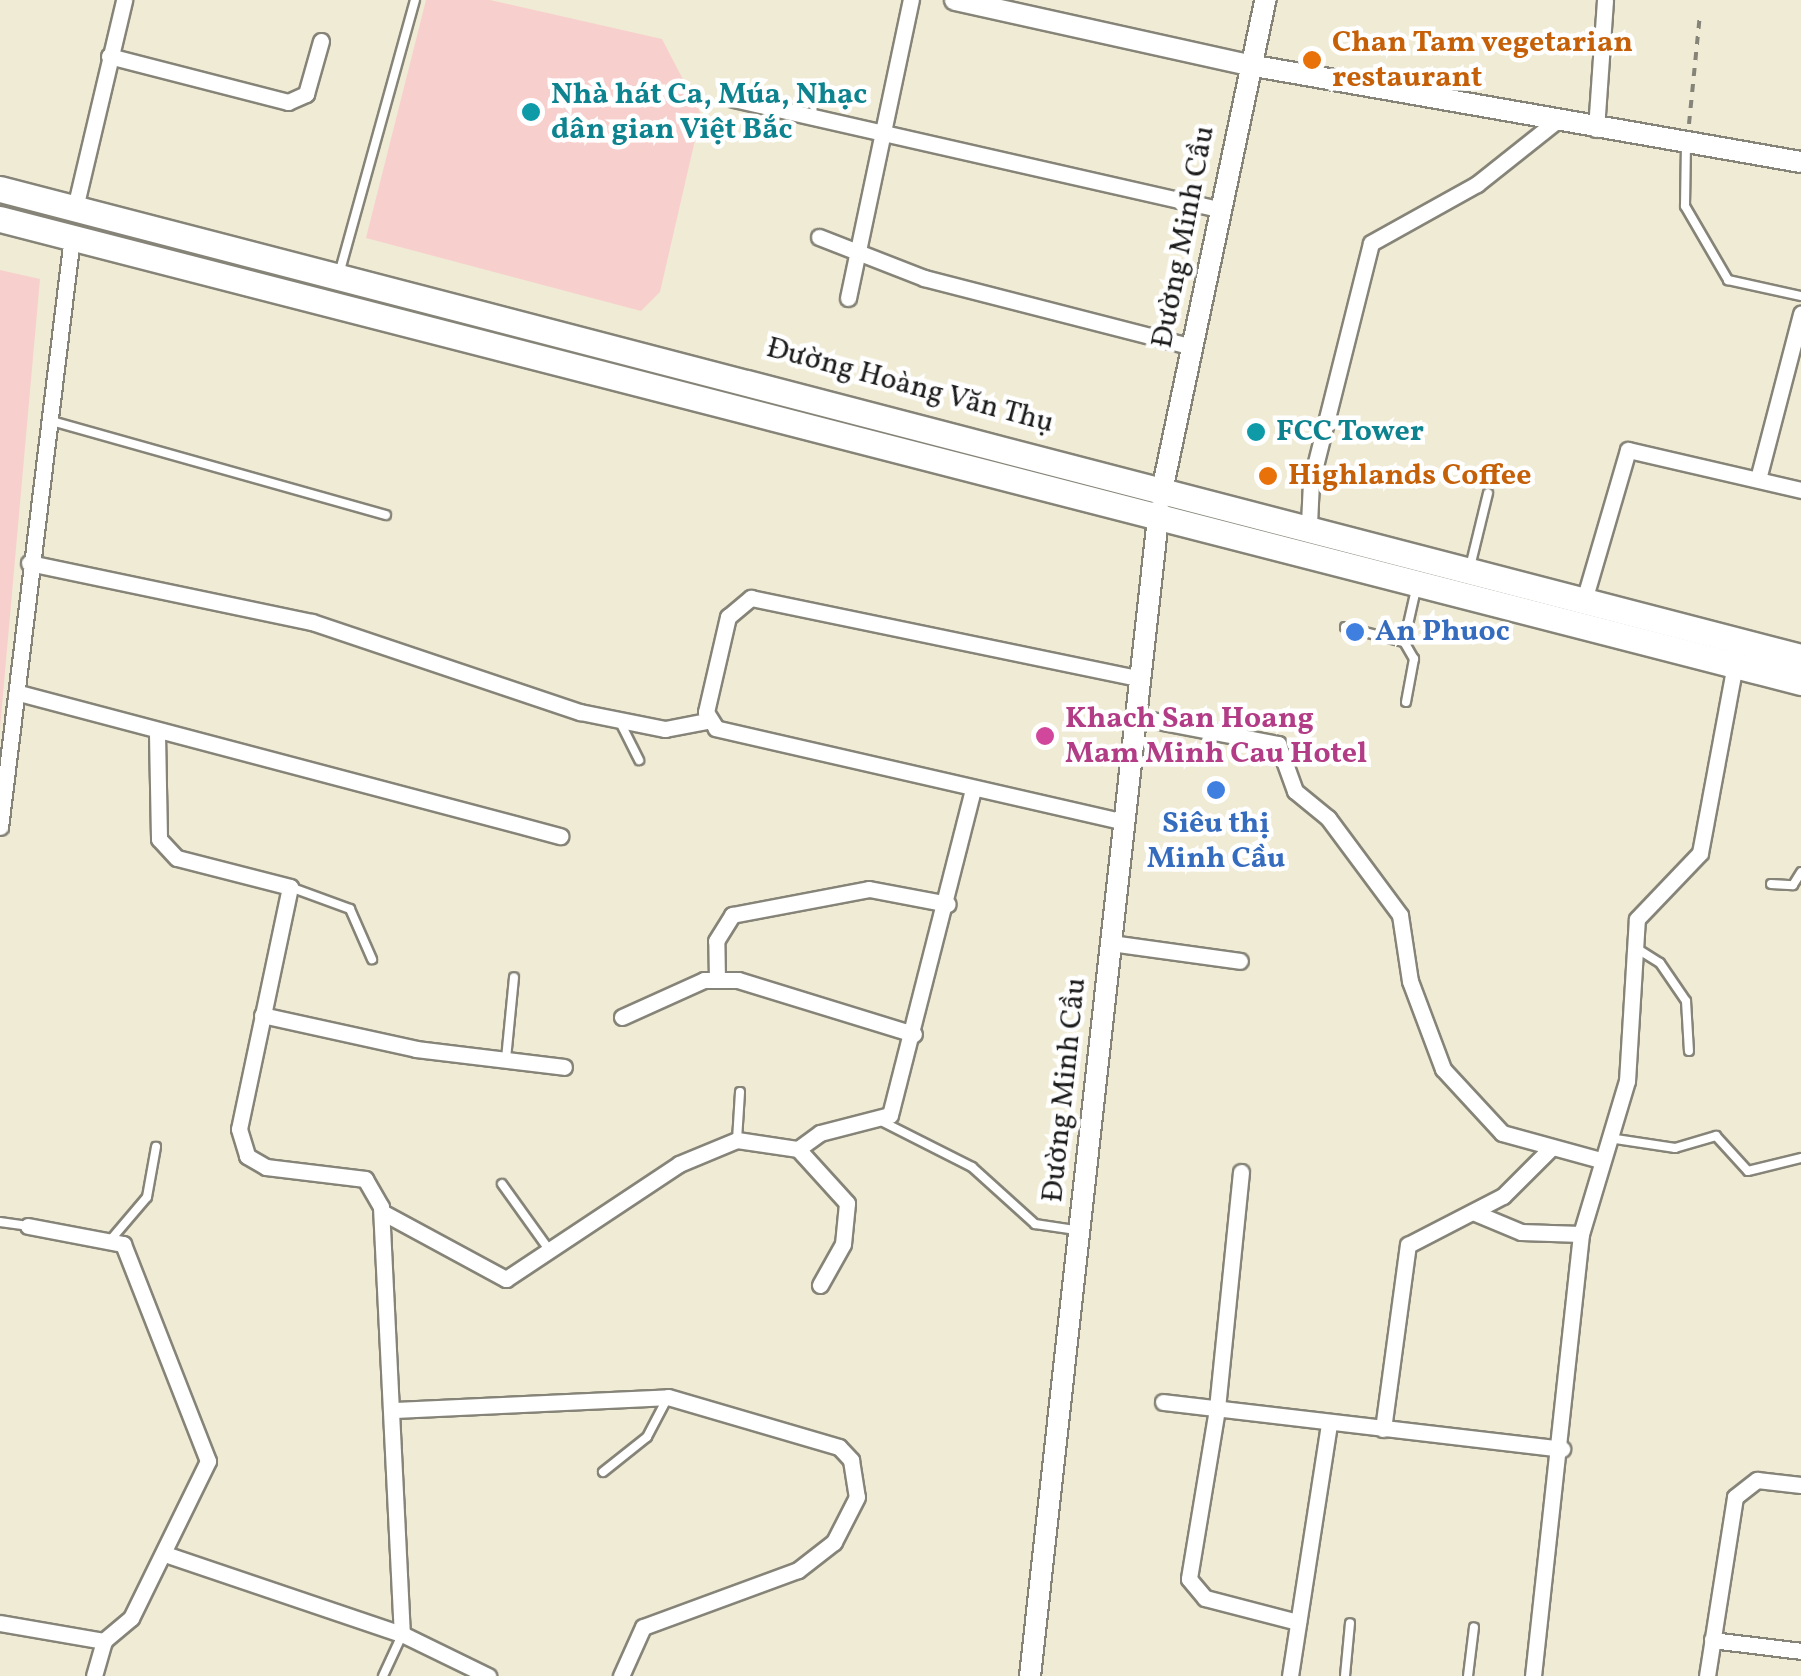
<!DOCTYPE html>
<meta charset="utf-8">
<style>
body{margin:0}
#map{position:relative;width:1801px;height:1676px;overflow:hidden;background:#f0ebd4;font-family:Vollkorn,serif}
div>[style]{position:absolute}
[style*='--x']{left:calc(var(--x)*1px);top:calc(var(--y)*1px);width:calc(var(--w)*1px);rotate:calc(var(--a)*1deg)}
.built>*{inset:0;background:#f7d0ce}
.path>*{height:4px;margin-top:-2px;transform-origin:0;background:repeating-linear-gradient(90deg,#868478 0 8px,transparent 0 16px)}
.roads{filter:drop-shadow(2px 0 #868478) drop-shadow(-2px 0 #868478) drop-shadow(0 2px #868478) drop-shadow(0 -2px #868478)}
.service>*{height:8px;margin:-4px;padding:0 4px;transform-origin:4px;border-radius:4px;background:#fff}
.minor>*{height:15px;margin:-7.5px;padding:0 7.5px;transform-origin:7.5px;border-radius:7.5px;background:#fff}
.tertiary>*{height:20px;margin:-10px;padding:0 10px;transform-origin:10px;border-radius:10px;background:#fff}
.primary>*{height:25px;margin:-12.5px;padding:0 12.5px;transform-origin:12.5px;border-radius:12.5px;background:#fff}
.dots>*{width:28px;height:28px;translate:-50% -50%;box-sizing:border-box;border:5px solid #fff;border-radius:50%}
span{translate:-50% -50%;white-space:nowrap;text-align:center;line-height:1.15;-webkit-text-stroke:9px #fff;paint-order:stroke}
.food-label{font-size:30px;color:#c56008;font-weight:700}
.left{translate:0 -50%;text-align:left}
.culture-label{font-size:30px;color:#0d838f;font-weight:700}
.street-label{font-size:30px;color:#1c1c1c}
.shop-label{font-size:30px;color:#366cbe;font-weight:700}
.hotel-label{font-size:30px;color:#b23c85;font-weight:700}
</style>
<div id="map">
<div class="built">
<i style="clip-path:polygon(426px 0,490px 0,662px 39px,701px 114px,660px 292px,641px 311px,366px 238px)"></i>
<i style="clip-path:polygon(0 270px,40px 279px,0 728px)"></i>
</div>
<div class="path">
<i style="--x:1689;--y:124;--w:111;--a:-84.3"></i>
</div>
<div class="roads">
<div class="service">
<i style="--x:1686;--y:143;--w:63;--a:90.9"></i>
<i style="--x:1685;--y:206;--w:86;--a:59.8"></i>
<i style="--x:1728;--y:280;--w:75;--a:12.4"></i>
<i style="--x:339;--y:274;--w:284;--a:-74.5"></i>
<i style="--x:48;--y:420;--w:351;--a:15.7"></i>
<i style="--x:1470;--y:567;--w:76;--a:-76.3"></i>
<i style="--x:1345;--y:627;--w:61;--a:14.3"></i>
<i style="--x:1406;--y:702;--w:44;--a:-79.5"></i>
<i style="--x:1414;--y:659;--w:20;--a:-120"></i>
<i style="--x:1404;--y:642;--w:54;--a:-77.2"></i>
<i style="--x:619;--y:720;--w:45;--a:63.4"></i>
<i style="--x:1771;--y:884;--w:22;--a:3"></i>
<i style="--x:1793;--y:885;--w:15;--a:-58"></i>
<i style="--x:290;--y:887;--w:64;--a:20.1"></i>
<i style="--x:350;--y:909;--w:55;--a:66.3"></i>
<i style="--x:1636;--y:948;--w:28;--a:32"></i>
<i style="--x:1660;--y:963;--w:46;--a:55.6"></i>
<i style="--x:1686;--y:1001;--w:50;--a:86.6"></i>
<i style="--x:506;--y:1059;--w:82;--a:-84.4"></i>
<i style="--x:883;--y:1122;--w:100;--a:26.8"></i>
<i style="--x:972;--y:1167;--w:85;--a:42.1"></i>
<i style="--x:1035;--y:1224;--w:40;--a:8.5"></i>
<i style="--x:1609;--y:1138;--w:67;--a:8.6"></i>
<i style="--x:1675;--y:1148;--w:43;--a:-16.3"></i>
<i style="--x:1716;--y:1136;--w:47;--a:47.6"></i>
<i style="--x:1748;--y:1171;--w:55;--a:-13.8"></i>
<i style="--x:737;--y:1140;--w:48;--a:-86.4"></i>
<i style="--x:502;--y:1184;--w:82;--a:54.4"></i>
<i style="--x:0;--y:1222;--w:28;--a:8"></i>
<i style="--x:113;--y:1237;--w:52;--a:-49.6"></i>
<i style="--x:147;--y:1197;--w:51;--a:-79.8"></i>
<i style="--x:603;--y:1472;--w:56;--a:-38.5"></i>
<i style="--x:647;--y:1437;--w:45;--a:-62.3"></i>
<i style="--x:383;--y:1676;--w:45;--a:-65.1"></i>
<i style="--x:1345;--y:1676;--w:53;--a:-84.6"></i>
<i style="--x:1468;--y:1676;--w:49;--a:-83"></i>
</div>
<div class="minor">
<i style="--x:109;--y:56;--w:185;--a:14.4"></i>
<i style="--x:288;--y:102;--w:20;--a:-24"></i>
<i style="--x:306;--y:94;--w:55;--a:-74.2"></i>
<i style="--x:734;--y:99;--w:497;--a:12.8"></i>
<i style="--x:1596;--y:129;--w:129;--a:-86"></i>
<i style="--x:75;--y:208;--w:214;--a:-76.7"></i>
<i style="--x:819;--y:237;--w:113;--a:21.3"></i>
<i style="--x:924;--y:278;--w:278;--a:14.4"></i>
<i style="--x:848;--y:298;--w:305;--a:-78.1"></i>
<i style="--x:1758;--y:479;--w:171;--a:-75.4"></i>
<i style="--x:1309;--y:524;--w:42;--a:-87.3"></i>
<i style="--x:1311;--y:482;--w:246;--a:-75.9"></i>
<i style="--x:1371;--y:243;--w:121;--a:-29.1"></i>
<i style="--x:1477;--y:184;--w:100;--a:-38.5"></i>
<i style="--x:29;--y:563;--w:289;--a:11.8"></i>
<i style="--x:312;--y:622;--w:283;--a:18.6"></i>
<i style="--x:580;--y:712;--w:87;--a:11.3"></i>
<i style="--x:665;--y:729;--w:43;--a:-10.8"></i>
<i style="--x:1585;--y:597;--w:153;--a:-73.7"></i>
<i style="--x:1628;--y:450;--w:178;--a:13"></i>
<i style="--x:19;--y:693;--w:560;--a:14.81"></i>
<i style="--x:1136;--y:717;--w:145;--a:10.8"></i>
<i style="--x:1278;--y:744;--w:50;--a:70.1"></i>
<i style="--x:1295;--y:791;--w:43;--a:39.3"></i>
<i style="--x:1328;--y:818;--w:121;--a:53.4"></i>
<i style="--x:1400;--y:915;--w:67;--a:81.4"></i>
<i style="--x:1410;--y:981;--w:94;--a:69.4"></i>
<i style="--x:1443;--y:1069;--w:87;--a:47.3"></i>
<i style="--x:1502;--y:1133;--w:103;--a:15.3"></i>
<i style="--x:157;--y:734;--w:105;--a:88.9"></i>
<i style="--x:159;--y:839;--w:26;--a:47"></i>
<i style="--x:177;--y:858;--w:117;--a:14.4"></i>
<i style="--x:290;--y:887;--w:247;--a:101.9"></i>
<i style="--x:239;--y:1129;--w:28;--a:73"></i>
<i style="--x:247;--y:1156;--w:22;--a:30"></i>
<i style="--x:266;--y:1167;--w:100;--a:6.9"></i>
<i style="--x:365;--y:1179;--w:32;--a:60"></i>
<i style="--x:381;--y:1207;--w:428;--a:87.2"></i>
<i style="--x:1125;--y:822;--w:420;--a:-167.1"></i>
<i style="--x:716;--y:728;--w:19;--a:-122"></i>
<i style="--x:706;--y:712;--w:98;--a:-77"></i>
<i style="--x:728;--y:617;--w:30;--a:-40"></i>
<i style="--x:751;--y:598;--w:398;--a:11.7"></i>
<i style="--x:0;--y:827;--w:594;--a:-83.04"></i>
<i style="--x:1111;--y:943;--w:130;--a:7.9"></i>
<i style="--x:717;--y:980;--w:39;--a:-91"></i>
<i style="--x:716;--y:941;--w:31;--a:-58"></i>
<i style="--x:732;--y:915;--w:139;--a:-10.7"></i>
<i style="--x:869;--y:889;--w:80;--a:10.8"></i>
<i style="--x:262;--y:1015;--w:158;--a:12.4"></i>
<i style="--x:416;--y:1049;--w:149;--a:6.9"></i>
<i style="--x:622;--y:1017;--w:90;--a:-24.3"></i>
<i style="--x:704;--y:980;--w:34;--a:0"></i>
<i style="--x:738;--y:980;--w:184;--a:17.1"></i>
<i style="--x:1241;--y:1172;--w:238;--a:95.8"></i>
<i style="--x:1217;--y:1409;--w:172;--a:99.4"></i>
<i style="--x:1189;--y:1579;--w:25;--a:50"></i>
<i style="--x:1205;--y:1598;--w:96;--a:14.5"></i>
<i style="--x:382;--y:1212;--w:141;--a:28.4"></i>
<i style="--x:506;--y:1279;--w:208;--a:-33.6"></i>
<i style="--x:679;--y:1164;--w:63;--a:-22.5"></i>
<i style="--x:737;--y:1140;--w:62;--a:8.4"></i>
<i style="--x:1473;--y:1212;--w:52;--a:22.6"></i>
<i style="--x:1521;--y:1232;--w:60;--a:1.9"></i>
<i style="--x:28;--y:1226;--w:97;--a:10.7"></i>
<i style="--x:123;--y:1244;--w:233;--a:68.6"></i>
<i style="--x:208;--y:1461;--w:175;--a:116.1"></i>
<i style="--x:131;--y:1618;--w:35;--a:140"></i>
<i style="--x:104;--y:1641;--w:36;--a:106"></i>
<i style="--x:820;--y:1285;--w:47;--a:-60.7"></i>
<i style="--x:843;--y:1244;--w:41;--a:-84.4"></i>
<i style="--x:847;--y:1203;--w:73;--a:-132.2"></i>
<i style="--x:798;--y:1149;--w:27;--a:-36"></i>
<i style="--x:820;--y:1133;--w:72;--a:-14.4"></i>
<i style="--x:890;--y:1115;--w:335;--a:-75.7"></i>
<i style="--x:1163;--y:1402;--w:402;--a:6.7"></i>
<i style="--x:397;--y:1410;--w:271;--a:-2.7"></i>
<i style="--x:668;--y:1397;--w:178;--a:16.3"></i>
<i style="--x:839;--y:1447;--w:18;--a:47"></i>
<i style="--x:851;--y:1460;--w:37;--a:81"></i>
<i style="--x:857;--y:1497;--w:51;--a:117.1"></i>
<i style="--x:834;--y:1542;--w:46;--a:142.1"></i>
<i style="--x:798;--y:1570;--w:165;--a:159.8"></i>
<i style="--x:643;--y:1627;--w:54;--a:114.2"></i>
<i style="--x:1383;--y:1429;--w:186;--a:-82.3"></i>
<i style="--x:1408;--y:1245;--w:107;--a:-27.3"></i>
<i style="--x:1503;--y:1196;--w:66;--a:-45"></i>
<i style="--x:165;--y:1554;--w:250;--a:18.7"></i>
<i style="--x:402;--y:1634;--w:96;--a:26"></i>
<i style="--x:0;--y:1623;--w:106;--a:9.8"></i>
<i style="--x:1712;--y:1640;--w:90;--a:7"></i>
<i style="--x:1290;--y:1676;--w:256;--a:-81.2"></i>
<i style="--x:1533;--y:1676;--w:445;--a:-83.8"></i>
<i style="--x:1581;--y:1234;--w:160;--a:-73.3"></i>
<i style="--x:1627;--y:1081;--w:162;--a:-86.5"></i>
<i style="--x:1637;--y:919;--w:91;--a:-46.3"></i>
<i style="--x:1700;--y:853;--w:191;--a:-79.5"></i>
<i style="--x:1707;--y:1676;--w:181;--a:-81.1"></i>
<i style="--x:1735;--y:1497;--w:28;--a:-38"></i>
<i style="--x:1757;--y:1480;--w:44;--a:6.5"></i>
</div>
<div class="tertiary">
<i style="--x:955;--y:0;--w:301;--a:12.5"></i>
<i style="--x:1249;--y:65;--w:560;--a:9.97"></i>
<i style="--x:1163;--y:486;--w:497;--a:-78.1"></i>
<i style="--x:1030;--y:1676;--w:1173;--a:-83.69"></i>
</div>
<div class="primary">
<i style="--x:0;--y:189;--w:1861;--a:14.57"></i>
<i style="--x:0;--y:219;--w:1860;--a:14.42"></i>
</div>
</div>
<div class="dots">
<i style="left:1312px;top:60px;background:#e8710a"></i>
<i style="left:531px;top:112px;background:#0f9aa8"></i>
<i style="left:1256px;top:432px;background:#0f9aa8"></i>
<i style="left:1268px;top:476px;background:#e8710a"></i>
<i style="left:1355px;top:632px;background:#3f7fe0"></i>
<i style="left:1045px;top:736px;background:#d1479c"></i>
<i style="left:1216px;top:790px;background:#3f7fe0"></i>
</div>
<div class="food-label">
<span class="left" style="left:1332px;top:60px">Chan Tam vegetarian<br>restaurant</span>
<span class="left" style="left:1288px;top:476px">Highlands Coffee</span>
</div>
<div class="culture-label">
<span class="left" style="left:551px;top:112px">Nhà hát Ca, Múa, Nhạc<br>dân gian Việt Bắc</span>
<span class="left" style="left:1276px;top:432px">FCC Tower</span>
</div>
<div class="street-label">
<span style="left:1184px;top:237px;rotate:-79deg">Đường Minh Cầu</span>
<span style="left:910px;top:386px;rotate:15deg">Đường Hoàng Văn Thụ</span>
<span style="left:1065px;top:1090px;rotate:-84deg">Đường Minh Cầu</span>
</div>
<div class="shop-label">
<span class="left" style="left:1375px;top:632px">An Phuoc</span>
<span style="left:1216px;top:841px">Siêu thị<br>Minh Cầu</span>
</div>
<div class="hotel-label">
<span class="left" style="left:1065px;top:736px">Khach San Hoang<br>Mam Minh Cau Hotel</span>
</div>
</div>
